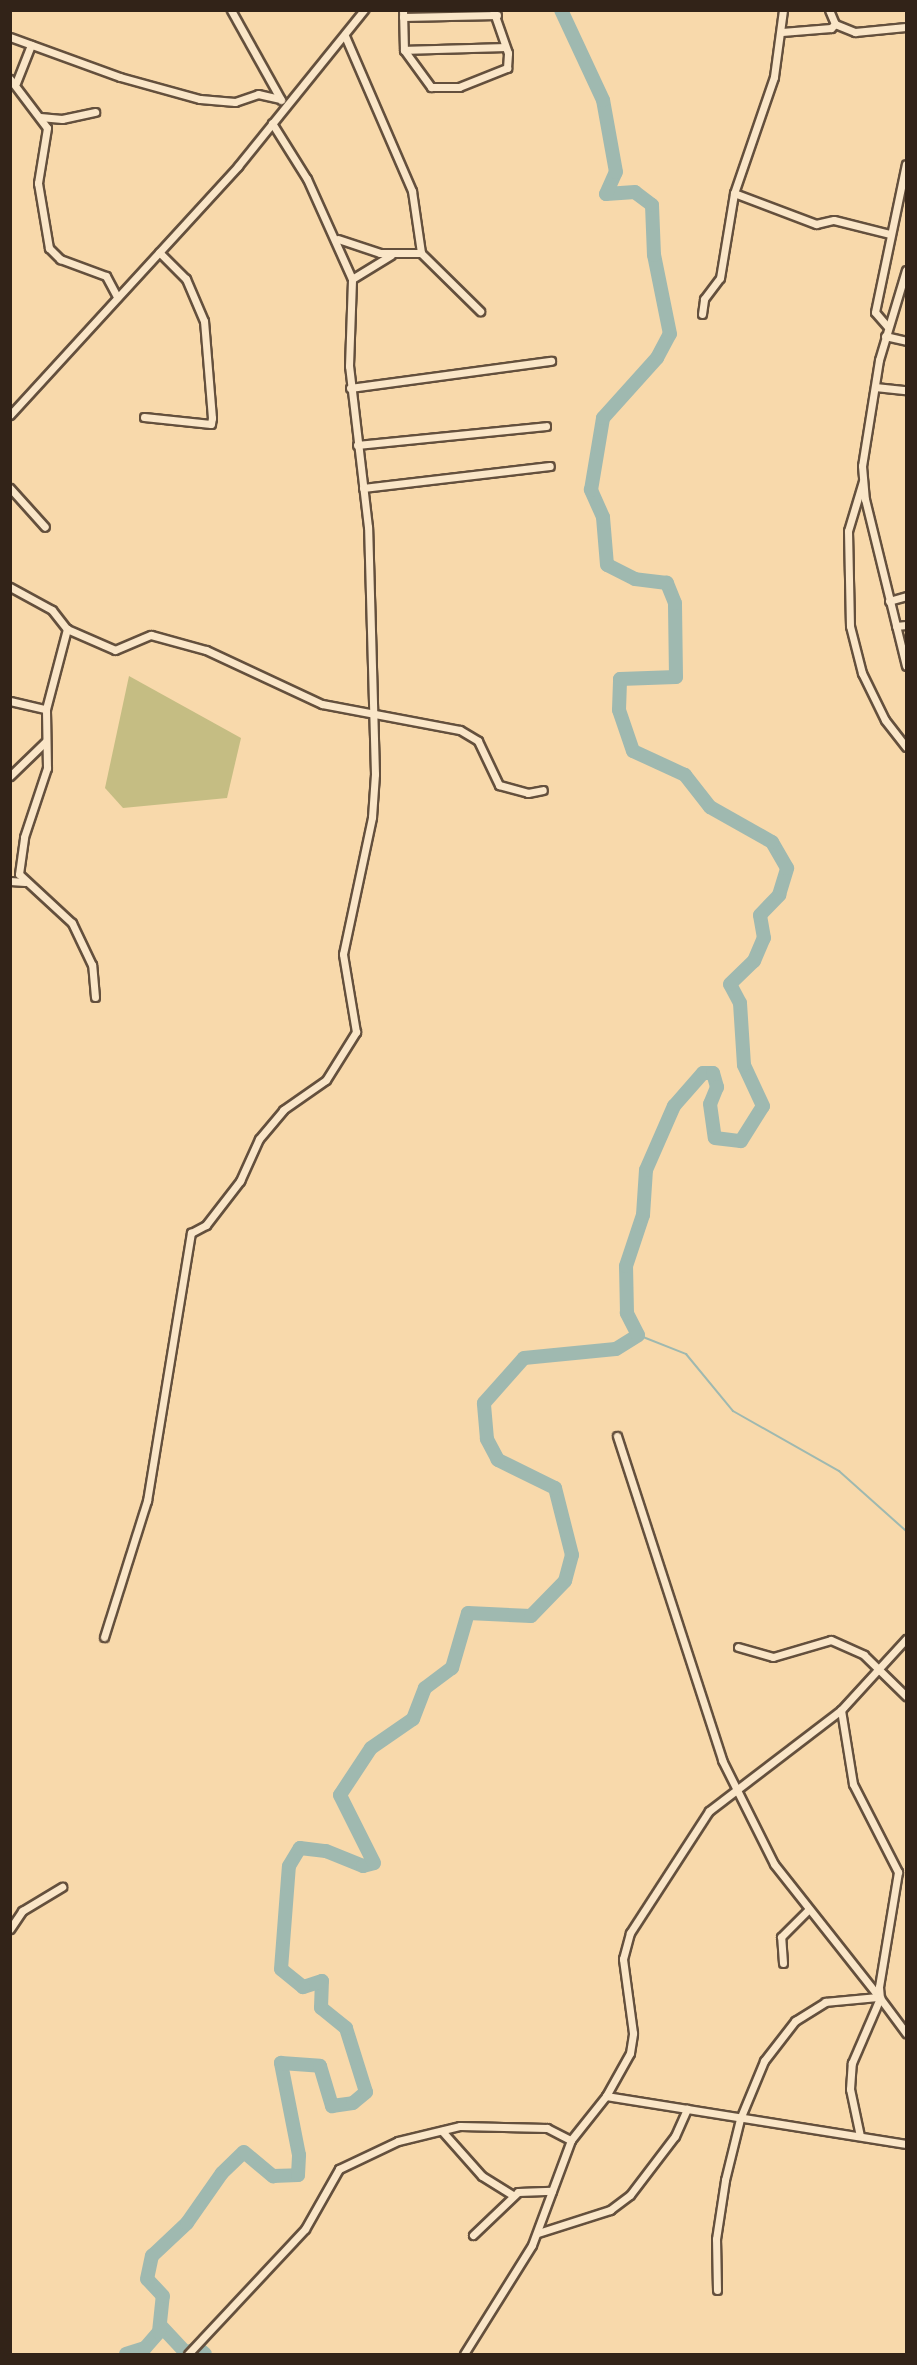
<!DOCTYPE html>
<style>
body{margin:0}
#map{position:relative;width:917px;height:2365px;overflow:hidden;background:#f8d9ab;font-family:Cardo,serif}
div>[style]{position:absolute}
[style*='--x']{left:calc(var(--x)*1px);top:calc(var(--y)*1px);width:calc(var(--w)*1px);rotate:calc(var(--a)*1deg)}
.green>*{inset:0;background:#c5bd83}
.stream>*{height:2px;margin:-1px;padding:0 1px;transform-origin:1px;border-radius:1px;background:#9fb9b0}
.river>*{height:14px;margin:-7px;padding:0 7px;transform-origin:7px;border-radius:7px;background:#9fb9b0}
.roads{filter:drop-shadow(2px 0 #64503d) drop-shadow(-2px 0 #64503d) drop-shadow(0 2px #64503d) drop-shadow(0 -2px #64503d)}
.street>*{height:7px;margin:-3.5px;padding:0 3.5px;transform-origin:3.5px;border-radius:3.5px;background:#fae6c8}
span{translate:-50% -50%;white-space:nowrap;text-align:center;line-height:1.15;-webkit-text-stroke:5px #fae6c8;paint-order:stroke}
.frame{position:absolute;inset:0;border:12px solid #322318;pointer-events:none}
</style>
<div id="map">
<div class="green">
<i style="clip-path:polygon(129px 676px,241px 738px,227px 798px,123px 808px,105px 788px)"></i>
</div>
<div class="stream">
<i style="--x:638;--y:1335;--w:52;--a:21.6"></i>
<i style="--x:686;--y:1354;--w:74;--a:50.5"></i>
<i style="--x:733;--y:1411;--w:122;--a:29.5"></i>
<i style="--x:839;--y:1471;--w:90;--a:41.8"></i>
</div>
<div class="river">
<i style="--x:160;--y:2325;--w:38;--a:47"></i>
<i style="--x:186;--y:2353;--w:13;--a:-23"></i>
<i style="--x:198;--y:2348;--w:9;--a:41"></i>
<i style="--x:126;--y:2354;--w:20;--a:-18"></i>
<i style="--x:145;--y:2348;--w:21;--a:-49"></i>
<i style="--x:159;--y:2332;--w:36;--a:-84"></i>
<i style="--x:163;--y:2296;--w:23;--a:-133"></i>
<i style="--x:147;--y:2279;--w:24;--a:-78"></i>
<i style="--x:152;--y:2256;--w:48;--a:-43.3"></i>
<i style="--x:187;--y:2223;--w:61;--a:-55"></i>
<i style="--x:222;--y:2173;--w:30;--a:-44"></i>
<i style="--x:244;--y:2152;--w:38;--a:40"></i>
<i style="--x:273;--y:2176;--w:25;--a:-2"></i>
<i style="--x:298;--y:2175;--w:20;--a:-87"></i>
<i style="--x:299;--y:2155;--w:94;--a:-101.1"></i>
<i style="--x:281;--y:2063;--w:39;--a:4"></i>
<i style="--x:320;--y:2066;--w:42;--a:73.3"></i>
<i style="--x:332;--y:2106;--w:21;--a:-8"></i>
<i style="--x:353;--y:2103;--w:17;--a:-40"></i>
<i style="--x:366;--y:2092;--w:67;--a:-107.4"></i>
<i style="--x:346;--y:2028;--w:32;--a:-141"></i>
<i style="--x:321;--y:2008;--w:27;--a:-88"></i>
<i style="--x:322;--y:1981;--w:20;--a:162"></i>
<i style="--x:303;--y:1987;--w:28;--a:-141"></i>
<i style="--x:281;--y:1969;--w:103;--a:-85.6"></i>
<i style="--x:289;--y:1866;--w:21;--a:-59"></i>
<i style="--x:300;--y:1848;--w:26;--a:7"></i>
<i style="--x:326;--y:1851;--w:40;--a:22"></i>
<i style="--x:363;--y:1866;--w:11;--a:-15"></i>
<i style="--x:374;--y:1863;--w:76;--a:-116.6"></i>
<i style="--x:340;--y:1795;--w:56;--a:-56.6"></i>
<i style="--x:371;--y:1748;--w:51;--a:-34.6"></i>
<i style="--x:413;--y:1719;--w:33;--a:-69"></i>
<i style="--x:425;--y:1688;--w:34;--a:-37"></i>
<i style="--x:452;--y:1668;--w:57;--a:-73.8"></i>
<i style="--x:468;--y:1613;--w:63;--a:2.7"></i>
<i style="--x:531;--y:1616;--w:49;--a:-45.8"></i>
<i style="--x:565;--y:1581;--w:27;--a:-75"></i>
<i style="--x:572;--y:1555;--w:69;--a:-104.2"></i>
<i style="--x:555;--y:1488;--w:64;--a:-153.8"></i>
<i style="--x:498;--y:1460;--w:24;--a:-118"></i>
<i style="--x:487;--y:1439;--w:36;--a:-95"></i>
<i style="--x:484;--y:1403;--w:60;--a:-48.4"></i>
<i style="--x:524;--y:1358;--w:92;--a:-5.6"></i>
<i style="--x:616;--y:1349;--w:26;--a:-32"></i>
<i style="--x:638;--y:1335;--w:25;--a:-117"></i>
<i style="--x:627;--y:1313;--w:47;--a:-91.2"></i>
<i style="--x:626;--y:1266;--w:54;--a:-71.6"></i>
<i style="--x:643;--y:1215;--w:45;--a:-86.2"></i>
<i style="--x:646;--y:1170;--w:70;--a:-66.4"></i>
<i style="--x:674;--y:1106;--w:44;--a:-48.7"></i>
<i style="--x:703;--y:1073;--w:10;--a:0"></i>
<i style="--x:713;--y:1073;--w:15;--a:74"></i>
<i style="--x:717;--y:1087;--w:18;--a:112"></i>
<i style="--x:710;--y:1104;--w:34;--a:82"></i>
<i style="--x:715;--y:1138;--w:26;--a:7"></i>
<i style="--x:741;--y:1141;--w:41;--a:-57.8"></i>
<i style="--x:763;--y:1106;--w:45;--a:-114.9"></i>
<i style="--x:744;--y:1065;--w:62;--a:-93.7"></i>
<i style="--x:740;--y:1003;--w:21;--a:-118"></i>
<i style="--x:730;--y:984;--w:33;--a:-44"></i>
<i style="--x:754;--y:961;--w:25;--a:-67"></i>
<i style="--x:764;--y:938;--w:23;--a:-100"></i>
<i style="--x:760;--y:915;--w:28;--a:-46"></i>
<i style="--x:779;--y:895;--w:28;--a:-73"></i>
<i style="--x:787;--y:868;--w:30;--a:-120"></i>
<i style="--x:772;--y:842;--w:71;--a:-150.6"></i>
<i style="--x:710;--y:807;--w:41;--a:-128"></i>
<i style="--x:685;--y:775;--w:57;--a:-155.2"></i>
<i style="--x:633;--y:751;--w:43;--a:-108.9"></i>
<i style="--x:619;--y:710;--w:31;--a:-88"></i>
<i style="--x:620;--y:679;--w:56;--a:-2"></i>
<i style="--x:676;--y:677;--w:74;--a:-90.8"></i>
<i style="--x:675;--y:603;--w:22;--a:-112"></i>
<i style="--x:667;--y:583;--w:32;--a:-173"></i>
<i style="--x:635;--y:579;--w:31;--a:-153"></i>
<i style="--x:607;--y:565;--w:48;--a:-94.8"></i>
<i style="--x:603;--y:517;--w:30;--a:-114"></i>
<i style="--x:591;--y:490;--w:73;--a:-80.5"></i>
<i style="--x:603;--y:418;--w:81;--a:-48"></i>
<i style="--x:657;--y:358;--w:27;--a:-62"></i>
<i style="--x:670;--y:334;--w:81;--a:-101.4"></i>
<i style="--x:654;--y:255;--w:50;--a:-92.3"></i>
<i style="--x:652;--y:205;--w:21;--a:-143"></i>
<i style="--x:635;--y:192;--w:29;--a:176"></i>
<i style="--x:606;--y:194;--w:24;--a:-66"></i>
<i style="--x:616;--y:172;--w:73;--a:-100.2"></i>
<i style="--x:603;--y:100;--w:99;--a:-115"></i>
</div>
<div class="roads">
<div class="street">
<i style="--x:231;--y:10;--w:103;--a:60.9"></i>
<i style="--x:403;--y:10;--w:40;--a:88.6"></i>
<i style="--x:404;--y:50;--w:46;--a:53.9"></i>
<i style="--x:431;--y:87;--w:28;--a:0"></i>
<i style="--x:459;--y:87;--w:52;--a:-21.6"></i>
<i style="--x:507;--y:68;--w:15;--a:-86"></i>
<i style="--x:508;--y:53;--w:46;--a:-109.2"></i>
<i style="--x:783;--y:10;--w:68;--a:97.7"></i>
<i style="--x:774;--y:77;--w:123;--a:109"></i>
<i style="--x:734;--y:193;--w:88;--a:20.7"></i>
<i style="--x:816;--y:224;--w:18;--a:-13"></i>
<i style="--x:834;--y:220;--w:58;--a:14"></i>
<i style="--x:403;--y:17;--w:94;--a:-1.2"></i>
<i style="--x:835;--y:24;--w:22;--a:22"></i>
<i style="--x:855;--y:32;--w:51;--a:-5.6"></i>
<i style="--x:782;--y:32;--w:49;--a:-4.7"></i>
<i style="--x:831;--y:28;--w:6;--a:-45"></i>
<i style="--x:835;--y:24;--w:15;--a:-113"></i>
<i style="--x:345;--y:36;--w:169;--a:66.6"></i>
<i style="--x:412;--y:191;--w:63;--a:81.7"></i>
<i style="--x:10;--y:37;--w:117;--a:20"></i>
<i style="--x:120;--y:77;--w:83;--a:15.4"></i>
<i style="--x:200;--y:99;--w:35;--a:5"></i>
<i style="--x:235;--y:102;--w:24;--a:-19"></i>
<i style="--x:258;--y:94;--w:23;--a:13"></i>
<i style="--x:404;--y:50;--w:99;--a:-1.7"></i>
<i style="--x:10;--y:79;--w:61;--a:52.9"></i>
<i style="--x:47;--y:128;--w:56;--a:99.3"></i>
<i style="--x:38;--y:183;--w:66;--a:80.4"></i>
<i style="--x:49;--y:248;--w:16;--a:45"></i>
<i style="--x:60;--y:259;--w:49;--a:20.3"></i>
<i style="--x:106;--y:276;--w:24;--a:62"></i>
<i style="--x:16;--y:83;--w:41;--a:-68.5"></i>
<i style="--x:40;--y:117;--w:22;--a:5"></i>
<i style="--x:62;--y:119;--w:34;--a:-12"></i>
<i style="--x:338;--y:239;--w:44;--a:18.4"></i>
<i style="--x:380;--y:253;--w:41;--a:0"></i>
<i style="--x:421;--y:253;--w:83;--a:44.5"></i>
<i style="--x:906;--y:270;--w:94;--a:106.7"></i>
<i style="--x:879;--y:360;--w:107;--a:99.1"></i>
<i style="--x:862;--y:466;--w:33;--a:85"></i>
<i style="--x:865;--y:499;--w:172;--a:76.2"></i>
<i style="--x:352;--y:279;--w:46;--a:-31.6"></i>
<i style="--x:702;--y:314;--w:15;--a:-82"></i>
<i style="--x:704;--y:299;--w:26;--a:-53"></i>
<i style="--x:720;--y:278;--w:86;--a:-80.6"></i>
<i style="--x:887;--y:326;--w:18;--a:-131"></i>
<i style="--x:875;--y:312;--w:151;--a:-78.2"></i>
<i style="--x:885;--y:336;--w:22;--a:13"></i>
<i style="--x:875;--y:387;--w:31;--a:6"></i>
<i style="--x:350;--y:388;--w:203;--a:-7.7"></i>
<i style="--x:10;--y:415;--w:338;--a:-47.5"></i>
<i style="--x:238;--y:166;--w:201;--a:-51.1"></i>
<i style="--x:144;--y:417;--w:67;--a:6"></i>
<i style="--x:211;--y:424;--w:6;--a:-81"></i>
<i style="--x:212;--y:418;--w:97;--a:-94.7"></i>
<i style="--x:204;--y:321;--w:46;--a:-113.2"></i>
<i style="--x:186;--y:279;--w:38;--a:-135"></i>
<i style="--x:357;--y:445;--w:190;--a:-5.7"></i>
<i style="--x:863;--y:481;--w:52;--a:106.7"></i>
<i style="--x:848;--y:531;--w:95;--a:88.8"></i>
<i style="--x:850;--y:626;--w:49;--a:75.7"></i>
<i style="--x:862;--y:673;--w:52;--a:63.9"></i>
<i style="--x:885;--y:720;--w:34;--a:52"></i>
<i style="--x:10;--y:488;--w:52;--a:48.1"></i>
<i style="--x:363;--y:488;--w:188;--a:-6.7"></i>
<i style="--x:10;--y:587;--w:48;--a:28.7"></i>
<i style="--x:52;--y:610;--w:24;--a:52"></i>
<i style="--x:889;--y:601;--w:18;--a:-16"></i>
<i style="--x:896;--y:626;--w:10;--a:-6"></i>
<i style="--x:10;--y:701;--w:37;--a:13"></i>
<i style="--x:10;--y:776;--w:50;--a:-44.2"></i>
<i style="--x:10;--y:881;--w:15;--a:4"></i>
<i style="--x:95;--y:997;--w:32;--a:-95"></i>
<i style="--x:92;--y:965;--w:47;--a:-115.5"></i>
<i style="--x:72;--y:923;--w:72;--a:-137.2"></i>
<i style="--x:19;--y:874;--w:37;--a:-82"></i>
<i style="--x:24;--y:837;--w:73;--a:-71.6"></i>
<i style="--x:47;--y:768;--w:59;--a:-91"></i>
<i style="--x:46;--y:709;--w:83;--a:-75.3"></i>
<i style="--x:67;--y:629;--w:52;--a:23.6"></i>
<i style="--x:115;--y:650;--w:39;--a:-23"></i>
<i style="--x:151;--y:635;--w:57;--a:15.3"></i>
<i style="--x:206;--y:650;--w:128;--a:25"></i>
<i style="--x:322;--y:704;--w:140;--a:10.7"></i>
<i style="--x:460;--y:730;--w:21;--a:31"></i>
<i style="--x:478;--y:741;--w:49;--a:64.5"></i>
<i style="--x:499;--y:785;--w:30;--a:15"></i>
<i style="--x:528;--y:793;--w:15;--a:-11"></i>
<i style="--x:617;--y:1436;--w:341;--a:72"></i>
<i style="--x:722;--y:1760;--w:116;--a:63.4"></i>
<i style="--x:774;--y:1864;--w:171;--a:51.7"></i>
<i style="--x:104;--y:1637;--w:143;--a:-72.5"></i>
<i style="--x:147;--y:1501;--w:272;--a:-80.7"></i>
<i style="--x:191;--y:1233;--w:17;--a:-28"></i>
<i style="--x:206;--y:1225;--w:56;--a:-52.3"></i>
<i style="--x:240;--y:1181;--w:46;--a:-65.7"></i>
<i style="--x:259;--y:1139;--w:38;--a:-50"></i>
<i style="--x:283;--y:1110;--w:52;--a:-34.9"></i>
<i style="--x:326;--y:1080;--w:57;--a:-58"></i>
<i style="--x:356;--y:1032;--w:79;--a:-99.5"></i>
<i style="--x:343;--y:954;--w:140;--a:-78"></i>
<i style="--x:372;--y:817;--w:43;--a:-86"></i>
<i style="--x:375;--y:774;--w:247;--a:-91.6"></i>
<i style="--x:368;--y:527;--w:162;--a:-96.7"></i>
<i style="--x:349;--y:366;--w:87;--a:-88"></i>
<i style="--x:352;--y:279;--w:110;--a:-114.2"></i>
<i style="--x:307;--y:179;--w:66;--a:-122"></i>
<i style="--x:906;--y:1639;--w:96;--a:132.5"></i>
<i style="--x:841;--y:1710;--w:75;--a:80.8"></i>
<i style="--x:853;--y:1784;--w:99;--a:62.9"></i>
<i style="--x:898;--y:1872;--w:117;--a:99.4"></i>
<i style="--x:879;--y:1987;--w:11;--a:85"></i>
<i style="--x:880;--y:1998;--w:44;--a:53.4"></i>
<i style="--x:738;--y:1647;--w:36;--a:16"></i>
<i style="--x:773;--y:1657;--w:60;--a:-16.3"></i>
<i style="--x:831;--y:1640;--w:36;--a:24"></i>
<i style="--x:864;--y:1655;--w:59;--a:44.3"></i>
<i style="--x:10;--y:1929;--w:22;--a:-56"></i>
<i style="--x:22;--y:1911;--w:47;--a:-31"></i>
<i style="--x:783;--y:1963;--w:26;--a:-94"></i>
<i style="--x:781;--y:1937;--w:38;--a:-45"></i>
<i style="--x:606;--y:2096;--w:304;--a:9.1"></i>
<i style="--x:442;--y:2131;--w:60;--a:48.4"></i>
<i style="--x:482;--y:2176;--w:36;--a:32"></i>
<i style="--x:860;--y:2136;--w:48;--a:-102"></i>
<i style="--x:850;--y:2089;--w:26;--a:-86"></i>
<i style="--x:852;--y:2063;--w:71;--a:-66.7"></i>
<i style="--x:538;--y:2233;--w:76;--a:-17.7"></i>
<i style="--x:610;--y:2210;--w:25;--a:-37"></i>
<i style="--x:630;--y:2195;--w:74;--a:-52.7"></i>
<i style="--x:675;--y:2136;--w:30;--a:-66"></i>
<i style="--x:473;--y:2235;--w:62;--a:-43.7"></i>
<i style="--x:518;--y:2192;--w:34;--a:-2"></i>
<i style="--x:717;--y:2290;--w:51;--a:-91.1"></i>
<i style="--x:716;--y:2239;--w:60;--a:-81.3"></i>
<i style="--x:725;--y:2180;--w:63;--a:-76.2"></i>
<i style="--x:740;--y:2119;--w:63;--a:-67.5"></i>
<i style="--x:764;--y:2061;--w:51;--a:-52.2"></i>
<i style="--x:795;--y:2021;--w:36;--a:-32"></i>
<i style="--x:825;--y:2002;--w:52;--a:-5.5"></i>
<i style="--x:188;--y:2354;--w:171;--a:-46.9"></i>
<i style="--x:305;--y:2229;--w:69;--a:-60.5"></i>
<i style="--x:339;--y:2169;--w:65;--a:-25.4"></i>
<i style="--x:398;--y:2141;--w:64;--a:-13.6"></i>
<i style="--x:460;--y:2126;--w:87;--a:1.3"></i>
<i style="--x:547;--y:2128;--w:27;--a:27"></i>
<i style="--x:464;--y:2354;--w:128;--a:-58"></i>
<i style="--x:532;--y:2245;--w:112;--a:-69.6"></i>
<i style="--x:571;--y:2140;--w:56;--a:-51.5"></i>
<i style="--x:606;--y:2096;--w:49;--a:-60.8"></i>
<i style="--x:630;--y:2053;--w:20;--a:-81"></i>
<i style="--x:633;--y:2033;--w:75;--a:-97.7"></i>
<i style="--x:623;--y:1959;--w:27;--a:-75"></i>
<i style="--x:630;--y:1933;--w:145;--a:-57.1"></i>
<i style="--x:709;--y:1811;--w:166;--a:-37.4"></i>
</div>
</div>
<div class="frame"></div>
</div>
